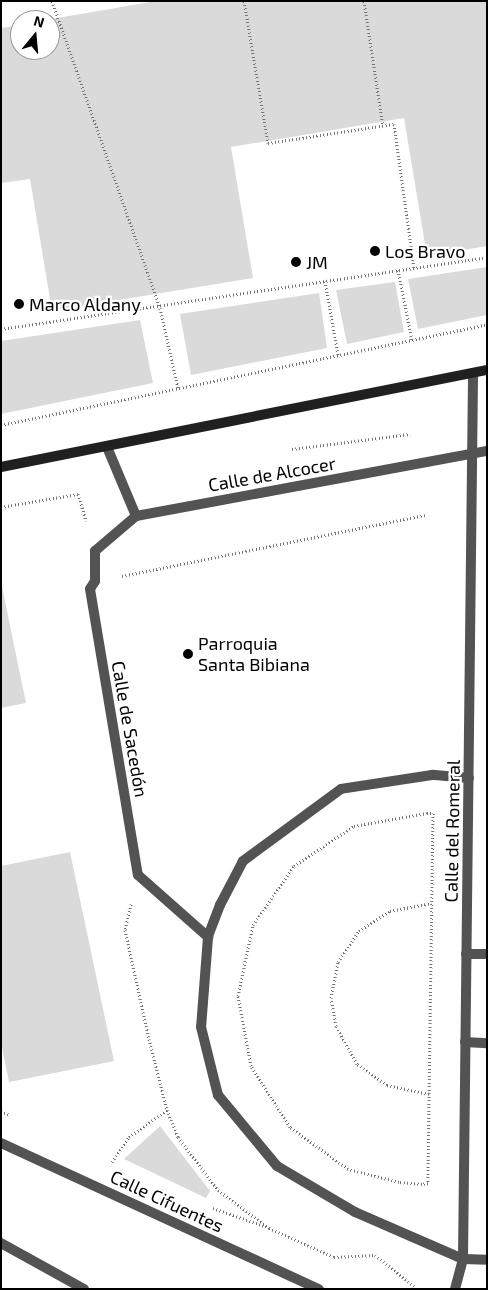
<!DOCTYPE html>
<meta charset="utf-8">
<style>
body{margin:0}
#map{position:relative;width:488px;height:1290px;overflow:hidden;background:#fff;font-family:"Exo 2",sans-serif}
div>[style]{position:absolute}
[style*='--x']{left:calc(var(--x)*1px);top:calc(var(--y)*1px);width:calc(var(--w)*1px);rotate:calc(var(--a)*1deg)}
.green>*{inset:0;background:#dadada}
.path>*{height:3px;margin-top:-1.5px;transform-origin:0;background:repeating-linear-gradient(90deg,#757575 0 1px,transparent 0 3.5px)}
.service>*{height:10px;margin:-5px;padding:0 5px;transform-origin:5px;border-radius:5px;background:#535353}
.pedestrian>*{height:10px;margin:-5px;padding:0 5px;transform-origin:5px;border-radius:5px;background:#535353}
.minor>*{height:10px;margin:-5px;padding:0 5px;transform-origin:5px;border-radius:5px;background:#535353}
.secondary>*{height:10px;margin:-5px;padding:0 5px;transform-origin:5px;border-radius:5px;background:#202020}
.dots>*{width:14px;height:14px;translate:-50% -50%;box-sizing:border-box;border:2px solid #fff;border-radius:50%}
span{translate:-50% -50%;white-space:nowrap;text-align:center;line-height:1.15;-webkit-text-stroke:4.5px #fff;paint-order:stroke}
.poi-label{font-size:18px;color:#000}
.left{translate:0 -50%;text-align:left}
.street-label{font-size:18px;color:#000}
.frame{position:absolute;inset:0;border:2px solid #000;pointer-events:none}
.north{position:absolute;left:10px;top:10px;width:50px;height:50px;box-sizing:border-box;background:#fff;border:1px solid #999;border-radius:50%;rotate:17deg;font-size:14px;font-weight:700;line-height:20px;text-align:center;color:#000}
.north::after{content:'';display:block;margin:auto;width:18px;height:22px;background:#000;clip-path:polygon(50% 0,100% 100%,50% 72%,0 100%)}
</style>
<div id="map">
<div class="green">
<i style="clip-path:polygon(156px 1px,487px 1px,487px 246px,427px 256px,404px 118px,231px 147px,253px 278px,52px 311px,30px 179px,1px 183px,1px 28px,20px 25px,20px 50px,50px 50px,50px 20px,46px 20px)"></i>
<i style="clip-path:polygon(487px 267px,487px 315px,418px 329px,408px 279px)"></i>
<i style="clip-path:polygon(395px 282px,404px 332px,347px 344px,336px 290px)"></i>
<i style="clip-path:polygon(319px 293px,327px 348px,191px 375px,180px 314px)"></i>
<i style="clip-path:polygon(140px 320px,153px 383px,1px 414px,1px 341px)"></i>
<i style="clip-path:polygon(1px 582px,26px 703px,1px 708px)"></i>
<i style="clip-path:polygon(70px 852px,114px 1061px,9px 1082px,1px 1043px,1px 866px)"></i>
<i style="clip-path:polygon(160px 1126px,210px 1191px,206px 1198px,124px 1159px)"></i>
</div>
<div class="path">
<i style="--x:52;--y:1;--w:325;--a:70.6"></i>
<i style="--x:160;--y:308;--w:82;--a:77.3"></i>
<i style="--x:244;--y:1;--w:144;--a:80.4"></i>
<i style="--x:268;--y:143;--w:127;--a:-8.6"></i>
<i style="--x:394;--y:124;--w:145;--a:82.1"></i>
<i style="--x:364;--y:1;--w:126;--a:81.4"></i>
<i style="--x:398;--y:270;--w:71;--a:78.7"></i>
<i style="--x:325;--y:281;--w:75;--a:80"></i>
<i style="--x:1;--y:329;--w:491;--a:-8.4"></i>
<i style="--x:1;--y:425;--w:496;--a:-11.7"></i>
<i style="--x:292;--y:449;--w:119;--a:-7.2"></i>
<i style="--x:1;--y:507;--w:78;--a:-9.6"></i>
<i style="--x:78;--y:494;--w:28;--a:73"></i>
<i style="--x:122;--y:576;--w:309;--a:-11.4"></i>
<i style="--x:427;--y:813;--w:6;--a:0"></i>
<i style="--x:433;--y:813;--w:370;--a:90.8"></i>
<i style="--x:428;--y:1183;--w:6;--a:171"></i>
<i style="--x:422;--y:1184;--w:23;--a:-175"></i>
<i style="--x:399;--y:1182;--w:53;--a:-165.7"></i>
<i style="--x:348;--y:1169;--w:72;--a:-144.1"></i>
<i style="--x:290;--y:1127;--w:72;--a:-122.6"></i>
<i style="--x:251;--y:1066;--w:71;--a:-100.5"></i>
<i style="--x:238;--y:996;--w:73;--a:-78.1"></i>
<i style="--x:253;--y:925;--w:72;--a:-55.2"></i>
<i style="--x:294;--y:866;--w:72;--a:-33.7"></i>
<i style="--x:354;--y:826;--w:74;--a:-10.1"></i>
<i style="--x:131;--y:904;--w:27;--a:103"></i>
<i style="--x:125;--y:930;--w:112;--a:77.6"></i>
<i style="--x:149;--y:1039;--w:73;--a:75.8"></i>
<i style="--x:167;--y:1110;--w:29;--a:68"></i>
<i style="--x:178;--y:1137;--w:66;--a:53"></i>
<i style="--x:218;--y:1190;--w:64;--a:36.7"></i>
<i style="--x:269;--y:1228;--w:71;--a:24"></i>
<i style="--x:334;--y:1257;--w:41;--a:-2.8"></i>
<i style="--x:375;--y:1255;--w:50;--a:38.5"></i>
<i style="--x:429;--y:1094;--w:43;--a:-167.9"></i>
<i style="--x:387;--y:1085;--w:37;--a:-145"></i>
<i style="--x:357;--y:1064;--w:43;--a:-118.9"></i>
<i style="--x:336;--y:1026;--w:28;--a:-100"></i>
<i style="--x:331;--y:998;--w:37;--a:-79"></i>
<i style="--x:338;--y:962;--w:37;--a:-56"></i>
<i style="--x:359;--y:931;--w:37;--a:-33"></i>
<i style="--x:390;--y:911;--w:42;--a:-11"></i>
<i style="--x:1;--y:1111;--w:10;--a:24"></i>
<i style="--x:112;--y:1162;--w:30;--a:-56"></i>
<i style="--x:129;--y:1137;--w:47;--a:-35.4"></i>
<i style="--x:213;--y:1208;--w:54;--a:19.4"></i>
</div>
<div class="service">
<i style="--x:1;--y:1243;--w:95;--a:29"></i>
</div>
<div class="pedestrian">
<i style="--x:136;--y:516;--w:54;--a:139.5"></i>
<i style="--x:95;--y:551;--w:30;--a:90"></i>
<i style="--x:95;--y:581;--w:9;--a:122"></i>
<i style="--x:90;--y:589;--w:290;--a:80.5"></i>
<i style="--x:138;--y:875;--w:94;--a:41.5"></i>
</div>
<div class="minor">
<i style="--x:107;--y:447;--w:75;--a:67.2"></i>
<i style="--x:136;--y:516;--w:357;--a:-10.5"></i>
<i style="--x:469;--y:778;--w:37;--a:-175"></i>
<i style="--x:432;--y:775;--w:92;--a:171.3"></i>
<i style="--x:341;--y:789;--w:122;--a:143.7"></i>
<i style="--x:243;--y:861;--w:50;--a:117.6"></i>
<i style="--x:220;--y:905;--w:34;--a:111"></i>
<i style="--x:208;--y:937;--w:90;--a:94.4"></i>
<i style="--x:201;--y:1027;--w:70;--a:76"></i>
<i style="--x:218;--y:1095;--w:92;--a:50.3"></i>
<i style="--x:277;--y:1166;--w:91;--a:30.5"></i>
<i style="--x:355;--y:1212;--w:118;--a:23.5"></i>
<i style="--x:463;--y:1259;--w:24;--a:2"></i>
<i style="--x:466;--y:954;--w:21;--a:0"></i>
<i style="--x:465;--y:1042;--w:22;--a:3"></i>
<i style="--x:1;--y:1143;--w:350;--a:24.7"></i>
<i style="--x:455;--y:1289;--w:31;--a:-75"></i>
<i style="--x:463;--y:1259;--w:886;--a:-89.35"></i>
</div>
<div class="secondary">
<i style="--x:1;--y:467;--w:496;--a:-11.3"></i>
</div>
<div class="dots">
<i style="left:375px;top:251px;background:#000"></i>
<i style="left:296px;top:262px;background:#000"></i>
<i style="left:19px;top:304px;background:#000"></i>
<i style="left:188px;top:654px;background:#000"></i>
</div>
<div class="poi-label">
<span class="left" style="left:385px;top:251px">Los Bravo</span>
<span class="left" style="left:306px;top:262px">JM</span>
<span class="left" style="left:29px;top:304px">Marco Aldany</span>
<span class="left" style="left:198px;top:654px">Parroquia<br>Santa Bibiana</span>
</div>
<div class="street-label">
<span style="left:272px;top:474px;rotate:-10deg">Calle de Alcocer</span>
<span style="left:130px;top:729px;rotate:80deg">Calle de Sacedón</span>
<span style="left:452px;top:831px;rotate:-89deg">Calle del Romeral</span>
<span style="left:167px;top:1201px;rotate:25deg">Calle Cifuentes</span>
</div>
<div class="frame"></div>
<div class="north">N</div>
</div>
